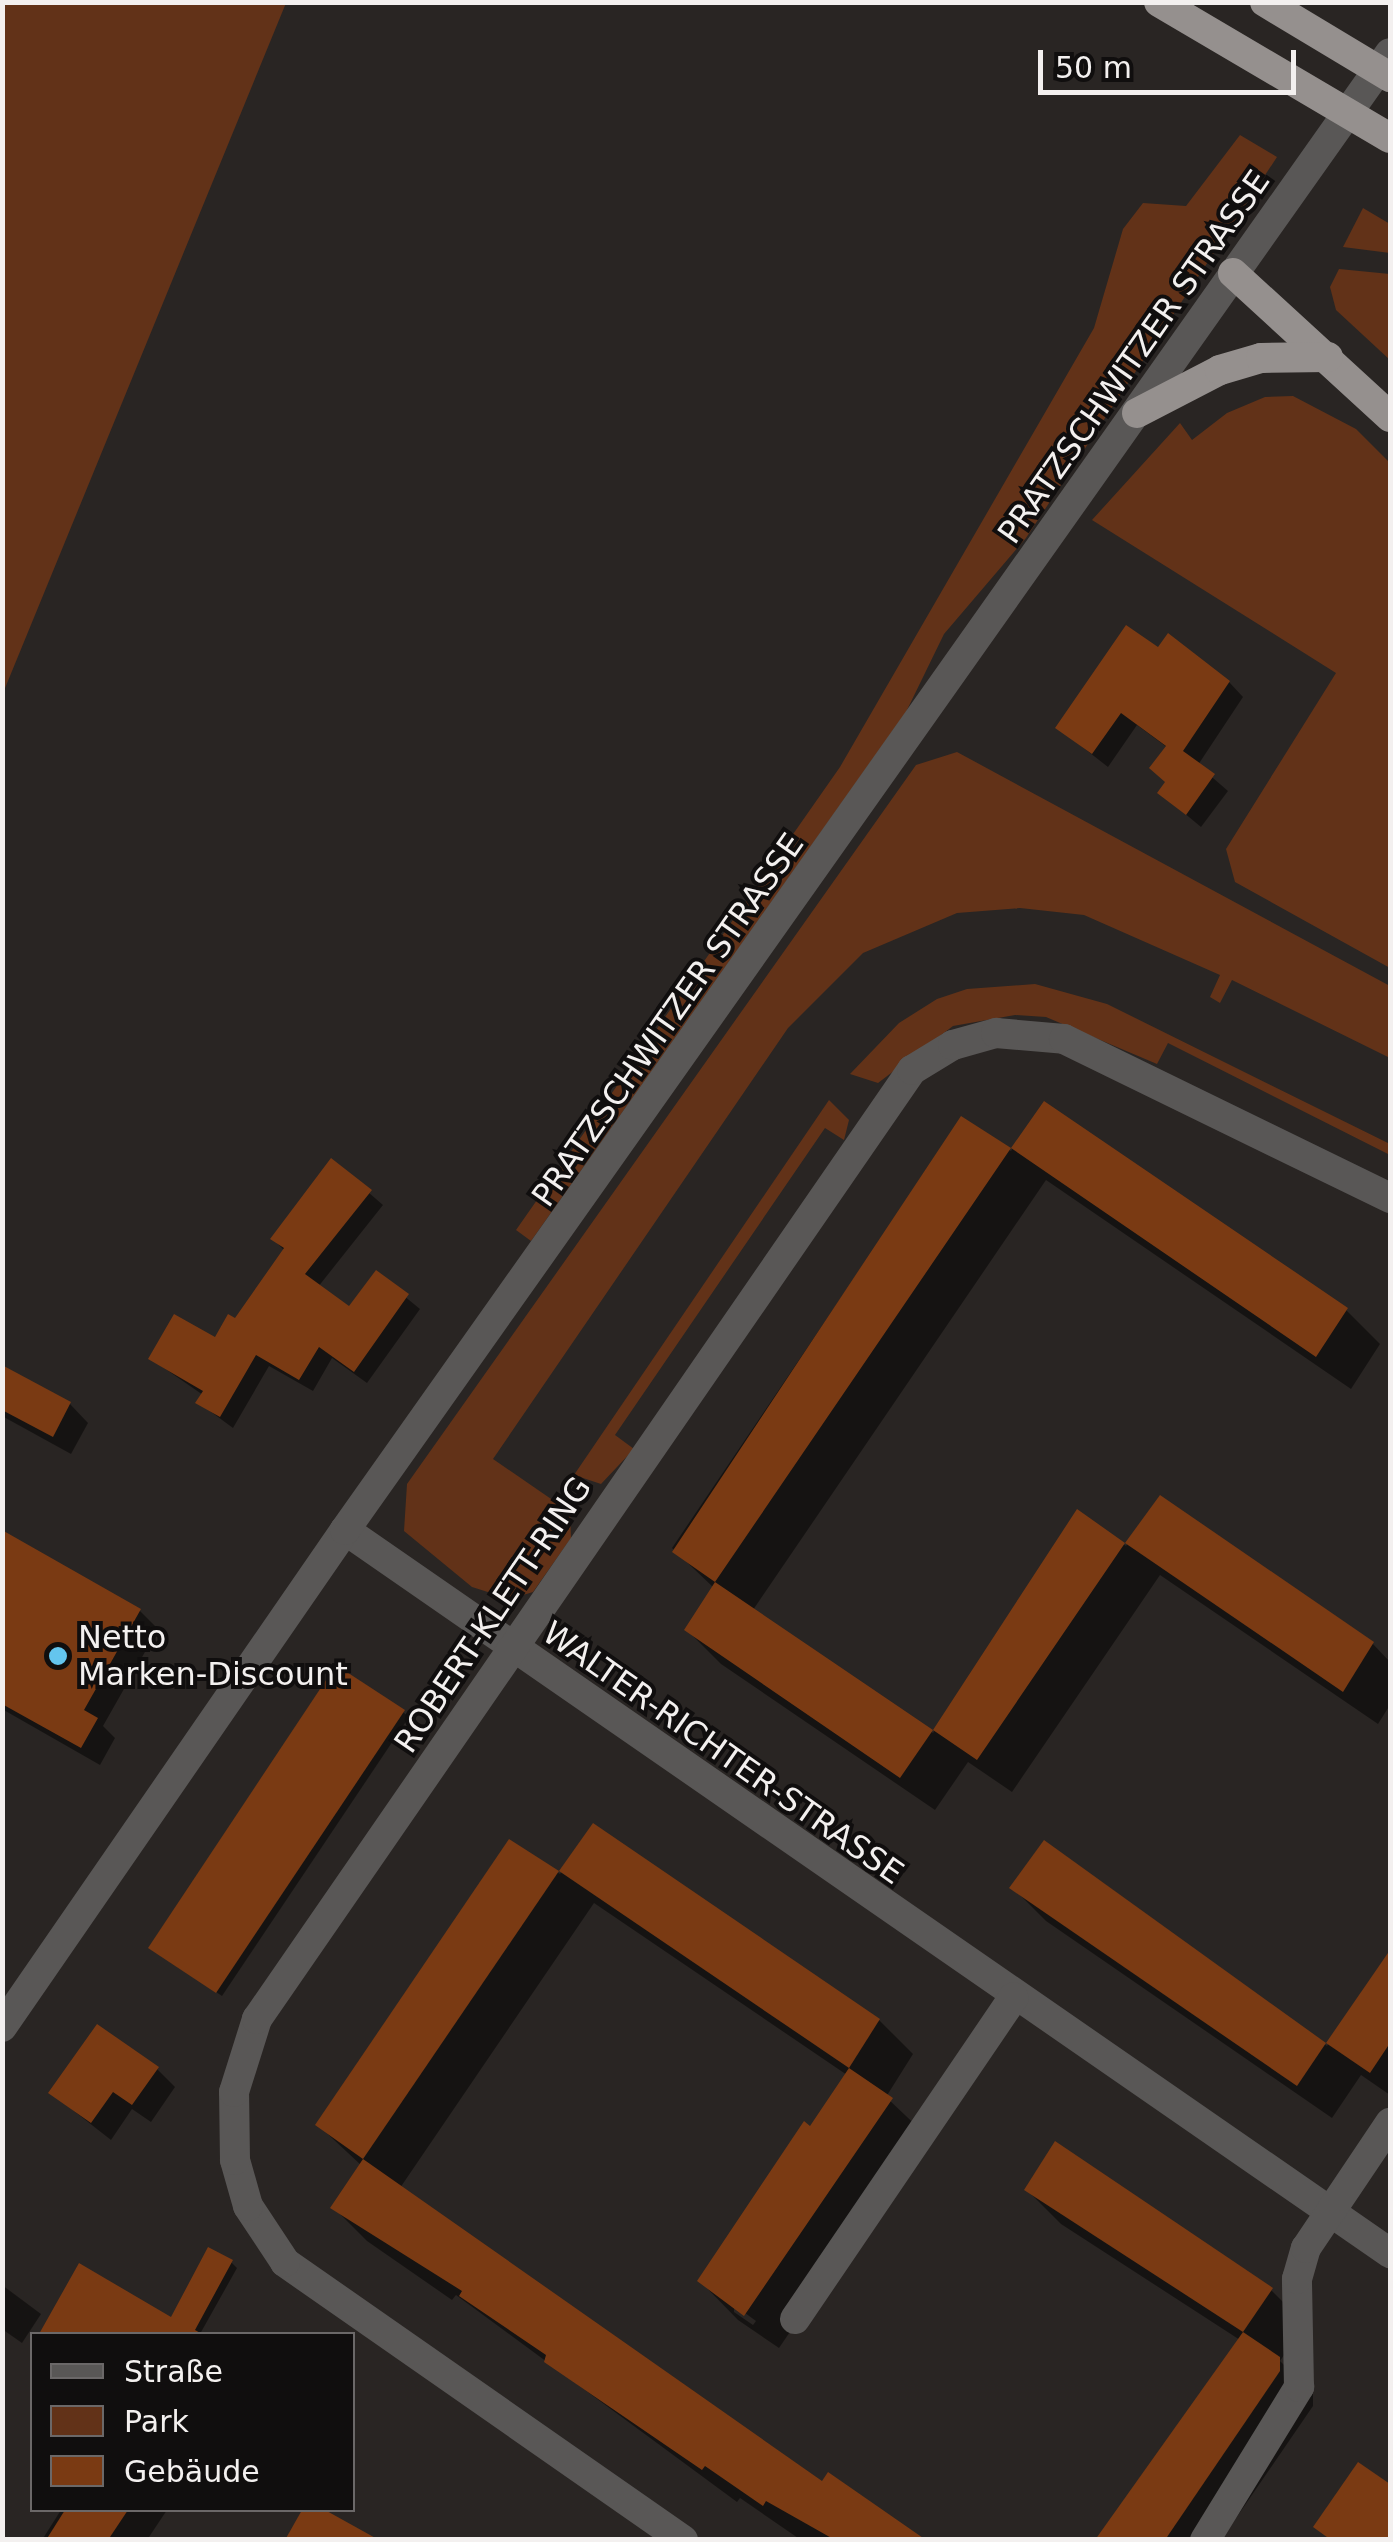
<!DOCTYPE html>
<meta charset="utf-8">
<style>
body{margin:0}
#map{position:relative;width:1393px;height:2542px;overflow:hidden;background:#292523;font-family:"DejaVu Sans",sans-serif}
div>[style]{position:absolute}
[style*='--x']{left:calc(var(--x)*1px);top:calc(var(--y)*1px);width:calc(var(--w)*1px);rotate:calc(var(--a)*1deg)}
.green>*{inset:0;background:#623218}
.shadow>*{inset:0;background:#0007}
.building>*{inset:0;background:#7a3a13}
.minor>*{height:30px;margin:-15px;padding:0 15px;transform-origin:15px;border-radius:15px;background:#595756}
.tertiary>*{height:30px;margin:-15px;padding:0 15px;transform-origin:15px;border-radius:15px;background:#595756}
.trunk>*{height:30px;margin:-15px;padding:0 15px;transform-origin:15px;border-radius:15px;background:#95908e}
.trunk-bridge>*{height:30px;margin:-15px;padding:0 15px;transform-origin:15px;border-radius:15px;background:#95908e}
.dots>*{width:28px;height:28px;translate:-50% -50%;box-sizing:border-box;border:5px solid #100e0e;border-radius:50%}
span{translate:-50% -50%;white-space:nowrap;text-align:center;line-height:1.15;-webkit-text-stroke:8px #100e0e;paint-order:stroke}
.street-label{font-size:32px;color:#f3f0ef}
.poi-label{font-size:32px;color:#f3f0ef}
.left{translate:0 -50%;text-align:left}
.frame{position:absolute;inset:0;border:5px solid #f3f0ef;pointer-events:none}
.legend{position:absolute;left:30px;top:2332px;width:325px;height:180px;box-sizing:border-box;background:#100e0e;border:2px solid #6b6868;margin:0;padding:12px 18px;list-style:none;font-size:30px;color:#f3f0ef}
.legend li{display:flex;align-items:center;gap:20px;height:50px}
.legend b{width:50px;border:2px solid #6b6868}
.scale{position:absolute;left:1038px;top:50px;width:258px;height:45px;box-sizing:border-box;border:5px solid #f3f0ef;border-top:0;padding-left:12px;font-size:30px;line-height:35px;white-space:nowrap;color:#f3f0ef;-webkit-text-stroke:8px #100e0e;paint-order:stroke}
</style>
<div id="map">
<div class="green">
<i style="clip-path:polygon(2px 3px,286px 3px,3px 693px,2px 693px)"></i>
<i style="clip-path:polygon(1240px 135px,1277px 157px,1026px 538px,944px 634px,906px 712px,531px 1241px,516px 1230px,840px 767px,1094px 328px,1123px 229px,1143px 203px,1186px 206px)"></i>
<i style="clip-path:polygon(1363px 208px,1390px 224px,1390px 253px,1343px 247px)"></i>
<i style="clip-path:polygon(1339px 269px,1390px 274px,1390px 360px,1336px 310px,1330px 287px)"></i>
<i style="clip-path:polygon(1293px 396px,1356px 429px,1390px 463px,1390px 968px,1235px 882px,1226px 849px,1336px 673px,1092px 520px,1180px 423px,1192px 440px,1227px 413px,1265px 397px)"></i>
<i style="clip-path:polygon(957px 752px,1390px 986px,1390px 1058px,1232px 980px,1220px 1003px,1210px 997px,1220px 975px,1084px 915px,1020px 908px,957px 913px,863px 953px,788px 1028px,493px 1459px,570px 1512px,571px 1538px,533px 1592px,510px 1599px,472px 1587px,404px 1531px,407px 1484px,916px 765px)"></i>
<i style="clip-path:polygon(1035px 984px,1107px 1004px,1390px 1144px,1390px 1155px,1168px 1043px,1157px 1064px,1046px 1017px,1015px 1015px,953px 1026px,878px 1083px,850px 1074px,899px 1023px,937px 999px,967px 989px)"></i>
<i style="clip-path:polygon(829px 1100px,849px 1120px,844px 1140px,825px 1128px,615px 1435px,634px 1449px,601px 1484px,574px 1475px)"></i>
</div>
<div class="shadow">
<i style="clip-path:polygon(1158px 650px,1229px 682px,1243px 697px,1198px 765px,1228px 791px,1201px 827px,1160px 793px,1167px 783px,1168px 748px,1137px 725px,1108px 767px,1058px 728px)"></i>
<i style="clip-path:polygon(1044px 1104px,1346px 1310px,1380px 1344px,1351px 1389px,1046px 1180px,753px 1610px,933px 1733px,1077px 1512px,1126px 1546px,1160px 1498px,1373px 1644px,1390px 1662px,1390px 1705px,1378px 1724px,1160px 1575px,1012px 1792px,968px 1762px,935px 1810px,721px 1664px,687px 1630px,714px 1588px,672px 1548px,961px 1120px,1011px 1151px)"></i>
<i style="clip-path:polygon(332px 1161px,383px 1205px,318px 1287px,350px 1310px,376px 1273px,420px 1309px,367px 1383px,332px 1358px,313px 1391px,269px 1366px,233px 1428px,199px 1403px,203px 1395px,151px 1359px,216px 1341px,236px 1321px,285px 1251px,273px 1239px)"></i>
<i style="clip-path:polygon(3px 1368px,70px 1404px,88px 1423px,71px 1454px,2px 1416px)"></i>
<i style="clip-path:polygon(2px 1533px,140px 1611px,158px 1629px,103px 1726px,115px 1738px,100px 1765px,2px 1709px)"></i>
<i style="clip-path:polygon(403px 1712px,409px 1717px,222px 1996px,156px 1952px)"></i>
<i style="clip-path:polygon(evenodd,594px 1826px,879px 2020px,913px 2054px,886px 2097px,925px 2134px,779px 2348px,738px 2320px,700px 2281px,847px 2075px,594px 1903px,400px 2188px,823px 2485px,922px 2540px,798px 2538px,740px 2498px,737px 2502px,456px 2295px,452px 2300px,367px 2241px,333px 2207px,362px 2166px,318px 2125px,510px 1842px,560px 1874px,594px 1826px,734px 2305px,756px 2321px,753px 2325px,734px 2312px,734px 2305px)"></i>
<i style="clip-path:polygon(1099px 1880px,1327px 2046px,1390px 1951px,1390px 2095px,1361px 2075px,1332px 2118px,1046px 1921px,1012px 1887px)"></i>
<i style="clip-path:polygon(157px 2069px,175px 2087px,151px 2122px,132px 2109px,111px 2140px,51px 2093px)"></i>
<i style="clip-path:polygon(1026px 2189px,1271px 2290px,1305px 2324px,1280px 2361px,1313px 2394px,1313px 2406px,1221px 2540px,1098px 2540px,1240px 2340px,1061px 2224px)"></i>
<i style="clip-path:polygon(231px 2262px,237px 2268px,200px 2334px,52px 2332px,172px 2320px)"></i>
<i style="clip-path:polygon(2px 2285px,41px 2314px,22px 2343px,2px 2329px)"></i>
<i style="clip-path:polygon(61px 2510px,167px 2510px,147px 2540px,42px 2540px)"></i>
</div>
<div class="building">
<i style="clip-path:polygon(1126px 625px,1158px 647px,1168px 633px,1230px 681px,1183px 751px,1215px 774px,1186px 815px,1157px 793px,1165px 782px,1149px 768px,1166px 746px,1121px 713px,1092px 754px,1055px 728px)"></i>
<i style="clip-path:polygon(1044px 1101px,1348px 1308px,1316px 1357px,1011px 1148px,715px 1582px,672px 1552px,961px 1116px,1011px 1148px)"></i>
<i style="clip-path:polygon(331px 1158px,372px 1190px,305px 1274px,349px 1306px,376px 1270px,409px 1294px,354px 1372px,319px 1347px,299px 1380px,256px 1355px,220px 1417px,195px 1403px,203px 1391px,148px 1359px,174px 1314px,215px 1337px,228px 1314px,235px 1318px,284px 1248px,270px 1239px)"></i>
<i style="clip-path:polygon(2px 1365px,71px 1402px,53px 1437px,2px 1410px)"></i>
<i style="clip-path:polygon(1160px 1495px,1374px 1642px,1343px 1692px,1125px 1543px)"></i>
<i style="clip-path:polygon(1077px 1509px,1125px 1543px,977px 1760px,933px 1730px,900px 1778px,684px 1630px,715px 1582px,933px 1730px)"></i>
<i style="clip-path:polygon(2px 1530px,141px 1609px,84px 1710px,98px 1718px,81px 1748px,2px 1704px)"></i>
<i style="clip-path:polygon(336px 1665px,405px 1710px,216px 1993px,148px 1948px)"></i>
<i style="clip-path:polygon(593px 1823px,880px 2019px,849px 2068px,559px 1871px)"></i>
<i style="clip-path:polygon(509px 1839px,559px 1871px,363px 2159px,315px 2125px)"></i>
<i style="clip-path:polygon(1044px 1840px,1326px 2043px,1297px 2086px,1009px 1888px)"></i>
<i style="clip-path:polygon(1390px 1950px,1390px 2043px,1370px 2073px,1326px 2043px)"></i>
<i style="clip-path:polygon(97px 2024px,159px 2067px,132px 2105px,113px 2092px,91px 2123px,48px 2093px)"></i>
<i style="clip-path:polygon(849px 2068px,893px 2098px,744px 2316px,697px 2281px,804px 2121px,810px 2126px)"></i>
<i style="clip-path:polygon(1055px 2141px,1273px 2288px,1243px 2332px,1024px 2190px)"></i>
<i style="clip-path:polygon(363px 2159px,822px 2481px,828px 2472px,926px 2540px,835px 2540px,766px 2501px,763px 2506px,705px 2466px,702px 2470px,544px 2362px,546px 2355px,459px 2296px,462px 2291px,330px 2208px)"></i>
<i style="clip-path:polygon(208px 2247px,233px 2260px,195px 2330px,202px 2334px,39px 2334px,79px 2263px,171px 2317px)"></i>
<i style="clip-path:polygon(1243px 2332px,1280px 2357px,1280px 2371px,1165px 2540px,1095px 2540px)"></i>
<i style="clip-path:polygon(1358px 2462px,1390px 2484px,1390px 2540px,1331px 2540px,1313px 2527px)"></i>
<i style="clip-path:polygon(65px 2510px,128px 2510px,108px 2540px,46px 2540px)"></i>
<i style="clip-path:polygon(302px 2510px,325px 2510px,379px 2540px,285px 2540px)"></i>
</div>
<div class="minor">
<i style="--x:345;--y:1530;--w:1271;--a:34.68"></i>
<i style="--x:795;--y:2319;--w:389;--a:-55.8"></i>
<i style="--x:683;--y:2540;--w:485;--a:-145.1"></i>
<i style="--x:285;--y:2262;--w:67;--a:-123.5"></i>
<i style="--x:248;--y:2206;--w:48;--a:-105.8"></i>
<i style="--x:235;--y:2160;--w:68;--a:-90.8"></i>
<i style="--x:234;--y:2092;--w:77;--a:-72.5"></i>
<i style="--x:257;--y:2019;--w:1153;--a:-55.39"></i>
<i style="--x:912;--y:1070;--w:48;--a:-31.4"></i>
<i style="--x:953;--y:1045;--w:45;--a:-15.6"></i>
<i style="--x:996;--y:1033;--w:68;--a:5"></i>
<i style="--x:1064;--y:1039;--w:363;--a:26"></i>
<i style="--x:1205;--y:2540;--w:180;--a:-58.4"></i>
<i style="--x:1299;--y:2387;--w:108;--a:-91.1"></i>
<i style="--x:1297;--y:2279;--w:32;--a:-74"></i>
<i style="--x:1306;--y:2248;--w:151;--a:-56.1"></i>
</div>
<div class="tertiary">
<i style="--x:2;--y:2027;--w:604;--a:-55.39"></i>
<i style="--x:345;--y:1530;--w:1809;--a:-54.72"></i>
</div>
<div class="trunk">
<i style="--x:1233;--y:273;--w:213;--a:42.5"></i>
<i style="--x:1137;--y:413;--w:93;--a:-27.4"></i>
<i style="--x:1220;--y:370;--w:43;--a:-16.3"></i>
<i style="--x:1261;--y:358;--w:67;--a:-0.9"></i>
</div>
<div class="trunk-bridge">
<i style="--x:1159;--y:2;--w:268;--a:30.5"></i>
<i style="--x:1265;--y:2;--w:146;--a:31"></i>
</div>
<div class="dots">
<i style="left:58px;top:1656px;background:#64c5ee"></i>
</div>
<div class="street-label">
<span style="left:1134px;top:357px;rotate:-55deg">PRATZSCHWITZER STRASSE</span>
<span style="left:668px;top:1020px;rotate:-55deg">PRATZSCHWITZER STRASSE</span>
<span style="left:493px;top:1615px;rotate:-56deg">ROBERT-KLETT-RING</span>
<span style="left:723px;top:1753px;rotate:35deg">WALTER-RICHTER-STRASSE</span>
</div>
<div class="poi-label">
<span class="left" style="left:78px;top:1656px">Netto<br>Marken-Discount</span>
</div>
<div class="frame"></div>
<ul class="legend">
<li><b style="height:12px;background:#595756"></b>Straße</li>
<li><b style="height:28px;background:#623218"></b>Park</li>
<li><b style="height:28px;background:#7a3a13"></b>Gebäude</li>
</ul>
<div class="scale">50 m</div>
</div>
